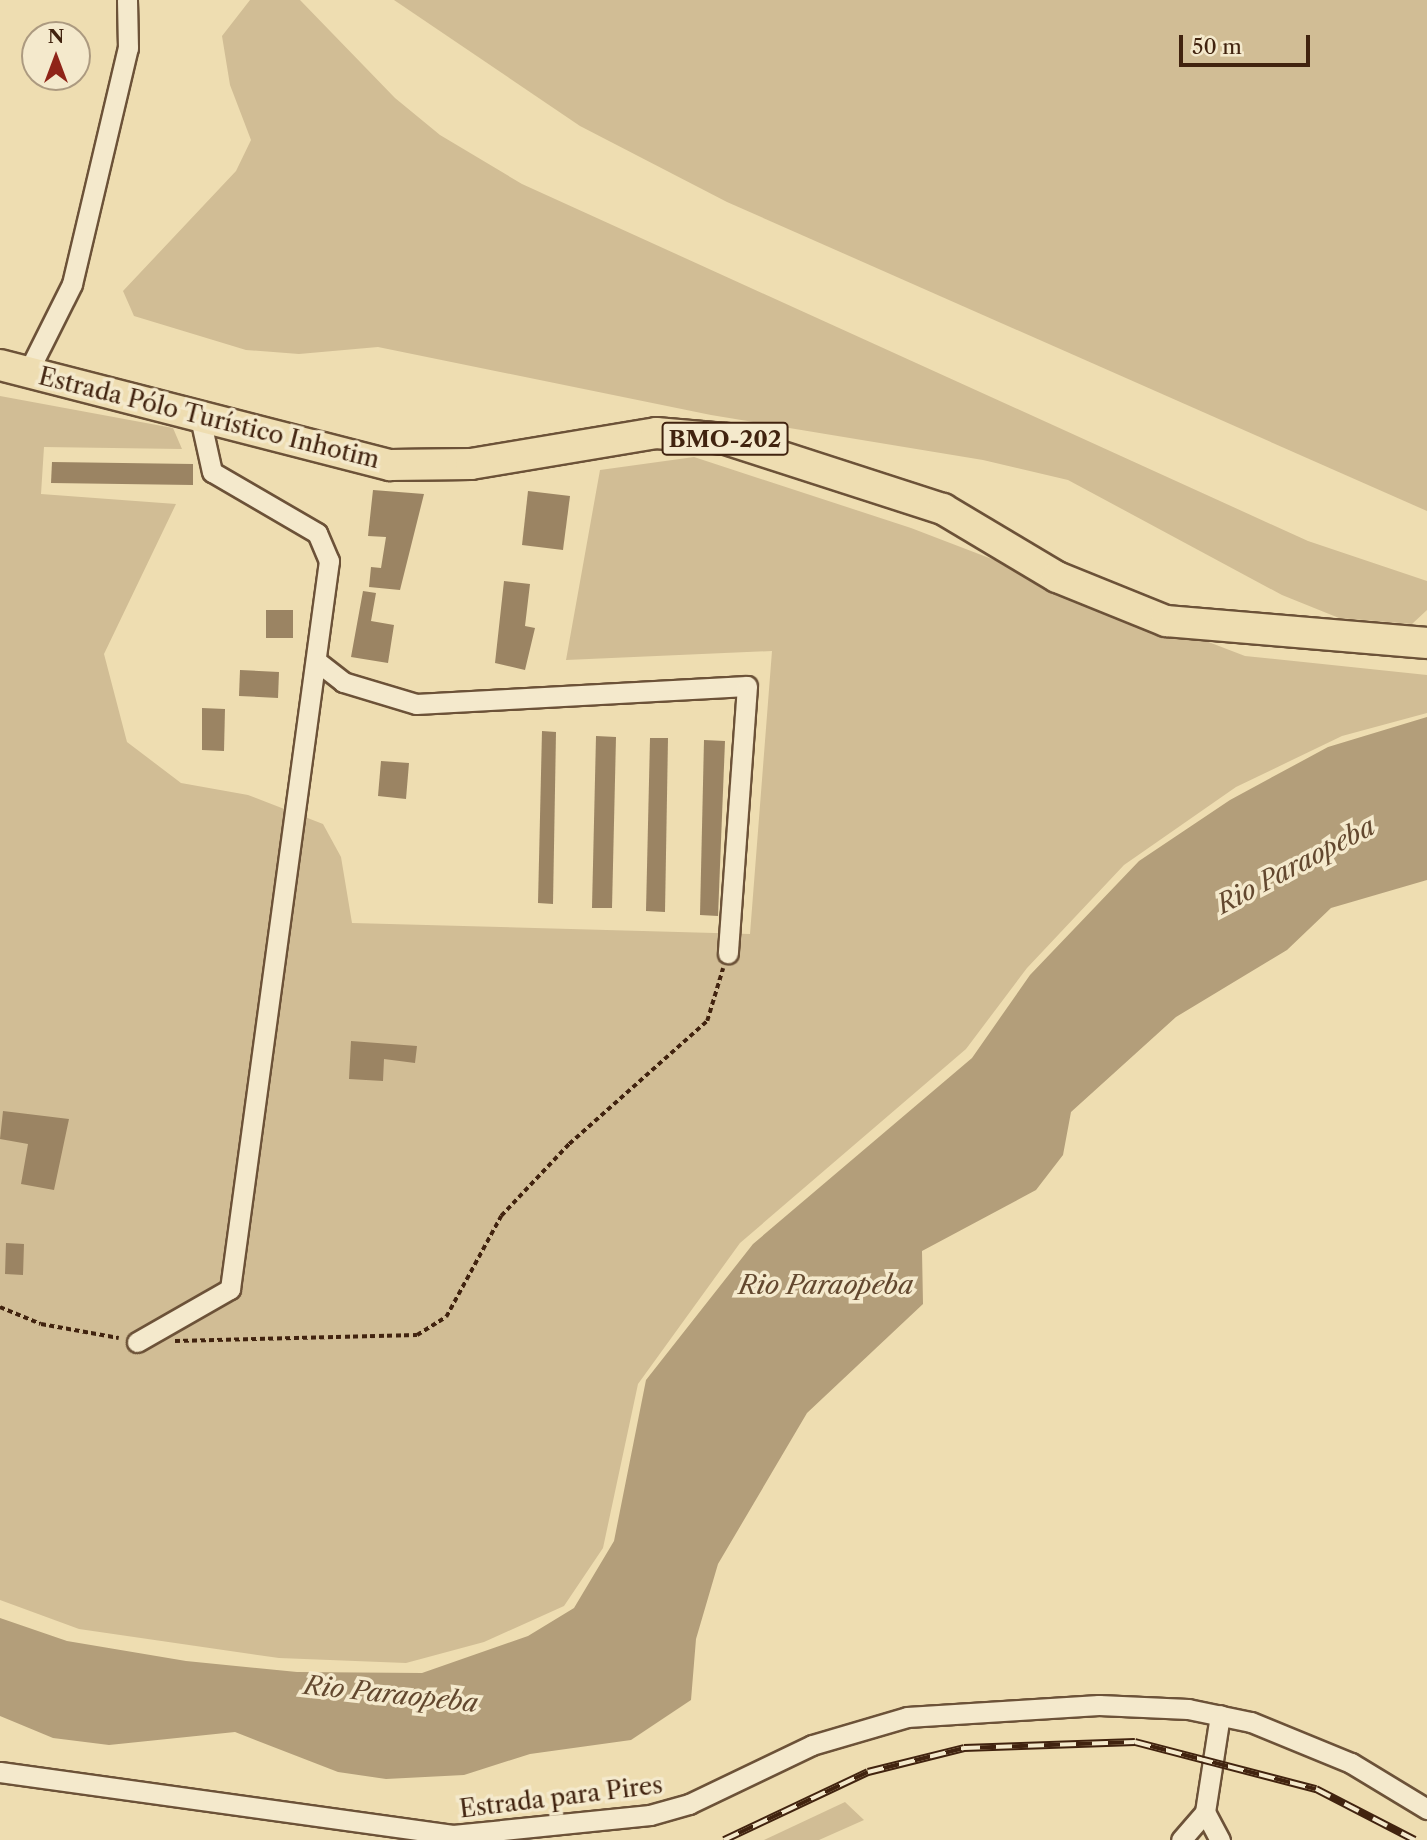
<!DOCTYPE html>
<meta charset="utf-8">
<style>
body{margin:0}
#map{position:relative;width:1427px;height:1840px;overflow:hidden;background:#eeddb1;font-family:"Libre Caslon Text",serif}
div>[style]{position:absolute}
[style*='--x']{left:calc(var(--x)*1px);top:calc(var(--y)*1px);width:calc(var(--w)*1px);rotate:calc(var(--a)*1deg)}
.green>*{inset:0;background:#d1bd95}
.water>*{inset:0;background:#b39e7a}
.building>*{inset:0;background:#9b8463}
.path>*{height:3.5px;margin-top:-1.75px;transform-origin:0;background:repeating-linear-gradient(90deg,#41230f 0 5px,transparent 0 8.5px)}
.roads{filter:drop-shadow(2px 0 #6c5238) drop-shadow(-2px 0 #6c5238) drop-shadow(0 2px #6c5238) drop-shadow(0 -2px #6c5238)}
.street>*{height:19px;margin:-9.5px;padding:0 9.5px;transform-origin:9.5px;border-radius:9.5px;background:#f4e9cc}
.primary>*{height:30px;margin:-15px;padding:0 15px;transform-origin:15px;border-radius:15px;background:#eeddb1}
.rail>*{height:8px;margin-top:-4px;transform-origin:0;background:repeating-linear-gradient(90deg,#f4e9cc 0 16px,#41230f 0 32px);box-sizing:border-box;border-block:2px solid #41230f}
span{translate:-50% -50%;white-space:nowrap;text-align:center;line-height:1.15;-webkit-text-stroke:7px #f4e9cc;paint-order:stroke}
.shield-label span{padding:2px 5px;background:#f4e9cc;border:2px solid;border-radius:5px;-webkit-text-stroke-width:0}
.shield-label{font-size:23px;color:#41230f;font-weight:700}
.street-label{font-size:24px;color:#41230f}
.water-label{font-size:26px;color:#63482f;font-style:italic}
.north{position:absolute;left:21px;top:21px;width:70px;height:70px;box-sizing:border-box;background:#f4e9cc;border:2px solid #ac9a80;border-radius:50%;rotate:0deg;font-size:19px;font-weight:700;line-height:28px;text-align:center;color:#41230f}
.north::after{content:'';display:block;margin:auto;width:24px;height:32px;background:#8f2418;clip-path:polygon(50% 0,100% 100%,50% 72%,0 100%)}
.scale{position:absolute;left:1179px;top:35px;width:131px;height:32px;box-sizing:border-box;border:4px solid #41230f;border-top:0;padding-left:9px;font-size:21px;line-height:24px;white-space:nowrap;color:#41230f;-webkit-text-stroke:5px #f4e9cc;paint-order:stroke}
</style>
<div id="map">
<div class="green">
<i style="clip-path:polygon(250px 0,300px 0,395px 98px,440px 135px,522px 184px,1308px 541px,1427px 581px,1427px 610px,1412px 624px,1339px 618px,1282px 595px,1068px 480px,983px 460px,711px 415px,378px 347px,299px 354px,246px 350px,134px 316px,123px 291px,236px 171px,251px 140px,230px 85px,222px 36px)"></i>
<i style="clip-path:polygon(394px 0,1427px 0,1427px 511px,727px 202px,580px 126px)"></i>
<i style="clip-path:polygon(0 396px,173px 428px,182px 449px,44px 447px,41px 494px,176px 504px,104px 654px,127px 742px,181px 783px,248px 795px,323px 824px,341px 857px,352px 923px,750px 934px,772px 651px,566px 660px,600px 470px,694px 457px,911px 528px,1245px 656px,1427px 675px,1427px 713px,1342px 736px,1236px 787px,1124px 865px,1027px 968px,966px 1049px,740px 1243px,638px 1384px,603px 1548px,564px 1606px,484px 1642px,406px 1663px,279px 1658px,79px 1629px,0 1600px)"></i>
<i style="clip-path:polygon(845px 1802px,864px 1820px,819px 1840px,764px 1840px)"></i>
</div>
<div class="water">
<i style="clip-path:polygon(1427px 717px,1427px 880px,1331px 908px,1287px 950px,1176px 1017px,1071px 1112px,1063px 1155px,1036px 1190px,922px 1251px,923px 1304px,807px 1413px,718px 1564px,696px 1639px,691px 1700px,631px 1740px,530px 1754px,464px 1775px,386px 1779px,338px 1772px,235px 1732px,109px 1745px,53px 1738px,0 1716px,0 1618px,67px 1641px,186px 1661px,297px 1672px,422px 1673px,528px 1636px,574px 1608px,614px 1541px,646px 1380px,753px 1244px,972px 1058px,1030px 975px,1139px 861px,1230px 800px,1328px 747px)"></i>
</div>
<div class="building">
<i style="clip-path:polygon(52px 462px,193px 464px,193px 485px,51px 483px)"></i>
<i style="clip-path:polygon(373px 490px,424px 494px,400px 590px,369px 587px,371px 567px,381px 568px,386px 537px,368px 536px)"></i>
<i style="clip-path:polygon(528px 491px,570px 496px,563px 550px,522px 545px)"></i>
<i style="clip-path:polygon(504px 581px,530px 584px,525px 626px,535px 628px,525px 670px,495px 663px)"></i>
<i style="clip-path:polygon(363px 591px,376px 593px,371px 621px,394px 625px,388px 663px,351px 657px)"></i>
<i style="clip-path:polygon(266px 610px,293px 610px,293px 638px,266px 638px)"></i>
<i style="clip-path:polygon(240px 670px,279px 672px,278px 698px,239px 696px)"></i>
<i style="clip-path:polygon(202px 708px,225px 709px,224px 751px,202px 750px)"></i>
<i style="clip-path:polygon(542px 731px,556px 732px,553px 904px,538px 903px)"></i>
<i style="clip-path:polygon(596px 736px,616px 737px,612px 908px,592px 908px)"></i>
<i style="clip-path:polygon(650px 738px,668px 738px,665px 912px,646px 911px)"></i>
<i style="clip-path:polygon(704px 740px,725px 741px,718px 916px,700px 915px)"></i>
<i style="clip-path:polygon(381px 761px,409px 763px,406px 799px,378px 796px)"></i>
<i style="clip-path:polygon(351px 1041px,417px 1046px,415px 1063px,384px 1059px,383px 1081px,349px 1079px)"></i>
<i style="clip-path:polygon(3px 1111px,69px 1119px,54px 1190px,21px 1184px,28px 1144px,0 1139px)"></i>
<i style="clip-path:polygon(6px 1243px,24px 1244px,23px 1275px,5px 1274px)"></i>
</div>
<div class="path">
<i style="--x:0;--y:1307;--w:44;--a:22.5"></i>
<i style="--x:41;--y:1324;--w:79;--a:10.2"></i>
<i style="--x:175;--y:1341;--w:242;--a:-1.4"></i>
<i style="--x:417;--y:1335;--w:34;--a:-32"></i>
<i style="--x:446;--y:1317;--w:115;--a:-61.4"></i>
<i style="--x:501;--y:1216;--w:99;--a:-46.6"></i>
<i style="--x:569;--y:1144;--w:185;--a:-41.7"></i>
<i style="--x:707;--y:1021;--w:55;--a:-73.2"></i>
</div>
<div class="roads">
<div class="street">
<i style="--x:28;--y:372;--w:98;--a:-63.4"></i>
<i style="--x:72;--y:284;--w:243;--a:-76.7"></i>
<i style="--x:128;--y:48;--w:48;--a:-91.2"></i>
<i style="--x:319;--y:663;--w:31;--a:38"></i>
<i style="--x:343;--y:682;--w:76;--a:16.8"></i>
<i style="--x:416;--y:704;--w:331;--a:-3.1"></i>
<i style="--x:747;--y:686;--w:268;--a:94.1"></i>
<i style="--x:137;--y:1342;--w:107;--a:-29.7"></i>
<i style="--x:230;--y:1289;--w:735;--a:-82.26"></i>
<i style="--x:329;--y:561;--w:30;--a:-113"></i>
<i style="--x:317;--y:533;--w:121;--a:-149.8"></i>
<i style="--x:212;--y:472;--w:55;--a:-102.5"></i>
<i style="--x:0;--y:1772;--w:457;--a:7.9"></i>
<i style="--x:453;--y:1835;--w:198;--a:-5.8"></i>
<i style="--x:650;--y:1815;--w:41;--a:-15.8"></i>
<i style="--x:689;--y:1804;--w:136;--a:-25.6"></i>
<i style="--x:812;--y:1745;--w:99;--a:-16.4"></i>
<i style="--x:907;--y:1717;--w:192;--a:-3.6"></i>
<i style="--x:1099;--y:1705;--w:89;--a:2.6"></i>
<i style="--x:1188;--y:1709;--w:64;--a:11.7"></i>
<i style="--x:1251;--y:1722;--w:108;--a:22.3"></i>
<i style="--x:1351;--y:1763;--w:89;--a:31.2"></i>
<i style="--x:1205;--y:1812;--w:32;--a:62"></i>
<i style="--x:1181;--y:1840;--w:37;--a:-49"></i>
<i style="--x:1205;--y:1812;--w:98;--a:-81.2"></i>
</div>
<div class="primary">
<i style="--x:0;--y:365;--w:403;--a:14.4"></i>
<i style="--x:390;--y:465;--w:81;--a:-0.7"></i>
<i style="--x:471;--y:464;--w:188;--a:-9.5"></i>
<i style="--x:656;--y:433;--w:70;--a:4.9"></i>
<i style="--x:726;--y:439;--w:228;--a:17.9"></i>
<i style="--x:943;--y:509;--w:133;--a:30.8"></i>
<i style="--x:1057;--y:577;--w:118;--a:22"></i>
<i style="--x:1166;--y:621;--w:262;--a:4.8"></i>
</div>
</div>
<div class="rail">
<i style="--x:724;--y:1840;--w:159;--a:-25.3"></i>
<i style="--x:868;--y:1772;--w:99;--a:-14"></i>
<i style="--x:964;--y:1748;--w:171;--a:-2"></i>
<i style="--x:1135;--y:1742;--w:187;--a:14.6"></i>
<i style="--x:1316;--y:1789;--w:111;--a:27.3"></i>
</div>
<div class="shield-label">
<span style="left:725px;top:439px">BMO-202</span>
</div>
<div class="street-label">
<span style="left:209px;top:418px;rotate:14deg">Estrada Pólo Turístico Inhotim</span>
<span style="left:561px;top:1797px;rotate:-7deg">Estrada para Pires</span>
</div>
<div class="water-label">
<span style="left:1296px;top:866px;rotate:-28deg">Rio Paraopeba</span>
<span style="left:826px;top:1286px">Rio Paraopeba</span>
<span style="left:391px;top:1695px;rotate:6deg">Rio Paraopeba</span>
</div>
<div class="north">N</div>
<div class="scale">50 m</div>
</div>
